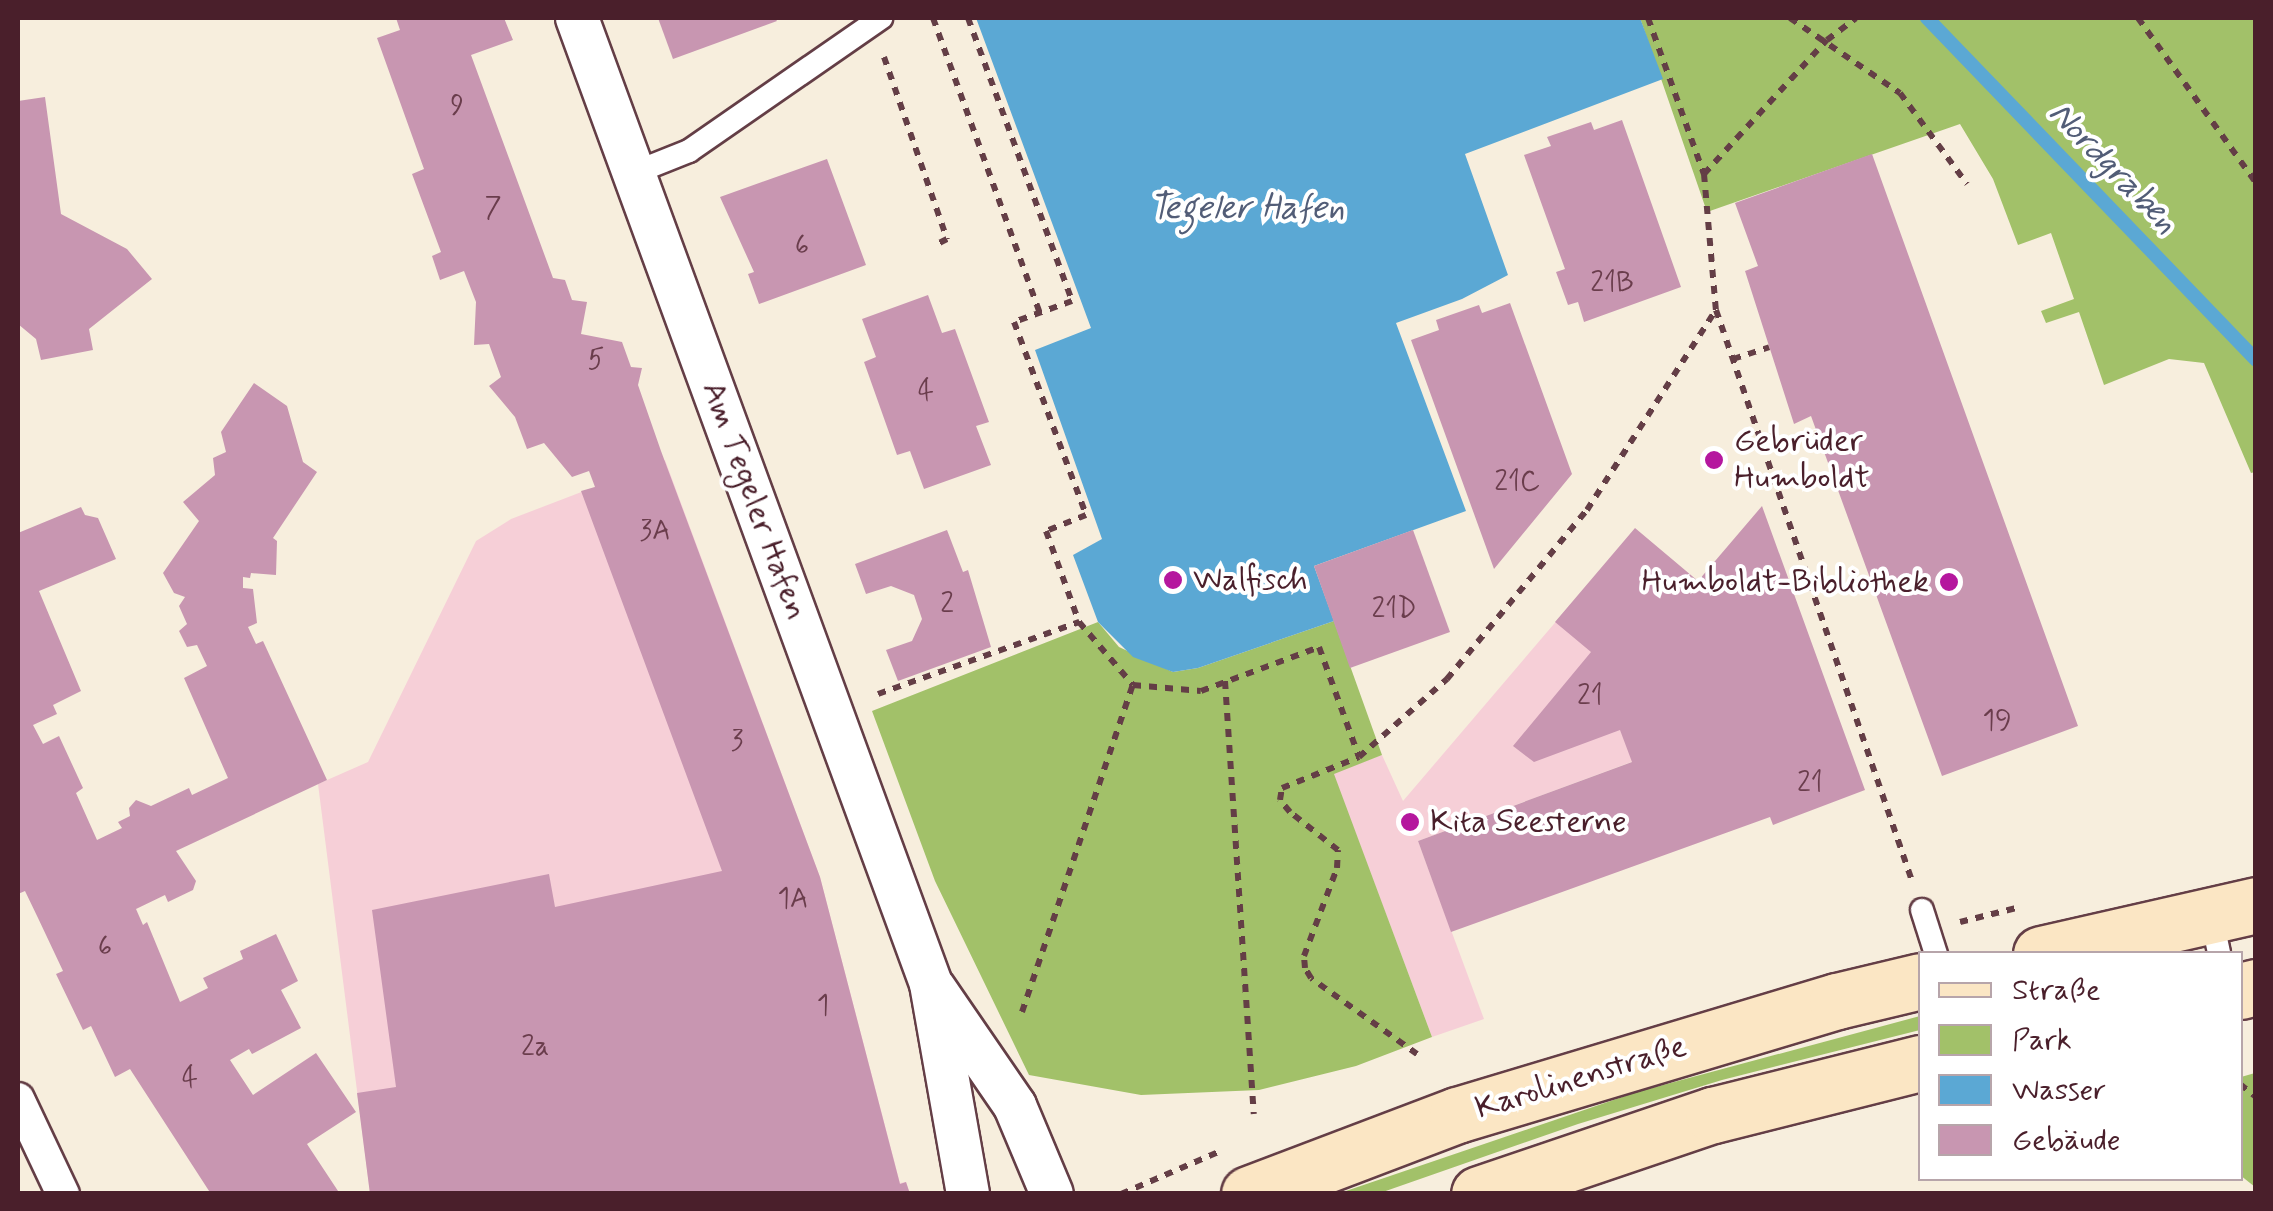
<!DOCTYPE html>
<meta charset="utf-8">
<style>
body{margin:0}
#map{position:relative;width:2273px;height:1211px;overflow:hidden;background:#f7eedd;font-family:Mynerve,sans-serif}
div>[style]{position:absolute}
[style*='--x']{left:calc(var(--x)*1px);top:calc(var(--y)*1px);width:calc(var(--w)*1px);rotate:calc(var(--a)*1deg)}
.built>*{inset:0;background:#f6cfd7}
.green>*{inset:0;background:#a2c169}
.water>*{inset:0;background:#5ba8d4}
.stream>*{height:14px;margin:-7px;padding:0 7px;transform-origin:7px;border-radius:7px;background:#5ba8d4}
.building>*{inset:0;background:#c896b1}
.path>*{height:6px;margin-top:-3px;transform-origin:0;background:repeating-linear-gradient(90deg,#643e46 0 8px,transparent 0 16px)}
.roads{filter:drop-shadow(2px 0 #643e46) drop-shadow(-2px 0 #643e46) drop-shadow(0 2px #643e46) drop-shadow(0 -2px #643e46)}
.service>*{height:22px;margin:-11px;padding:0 11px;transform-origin:11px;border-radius:11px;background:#fff}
.pedestrian>*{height:32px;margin:-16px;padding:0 16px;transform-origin:16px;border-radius:16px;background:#fff}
.minor>*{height:42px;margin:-21px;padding:0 21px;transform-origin:21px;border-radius:21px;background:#fff}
.secondary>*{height:55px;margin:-27.5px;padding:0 27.5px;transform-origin:27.5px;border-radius:27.5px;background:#fbe6c4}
.dots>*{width:28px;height:28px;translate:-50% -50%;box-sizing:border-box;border:5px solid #fff;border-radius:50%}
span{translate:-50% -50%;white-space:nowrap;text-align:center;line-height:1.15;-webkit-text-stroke:8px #fff;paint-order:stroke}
.number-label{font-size:28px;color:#6a3d4c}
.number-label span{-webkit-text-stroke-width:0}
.poi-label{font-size:32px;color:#4a1f2b}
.left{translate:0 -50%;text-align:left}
.right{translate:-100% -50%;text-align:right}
.street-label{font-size:32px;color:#4a1f2b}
.water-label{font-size:35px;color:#525d77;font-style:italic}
.frame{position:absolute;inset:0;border:20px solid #4a1f2b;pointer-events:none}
.legend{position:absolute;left:1918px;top:951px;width:325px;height:230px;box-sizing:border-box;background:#fff;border:2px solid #b7a5aa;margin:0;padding:12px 18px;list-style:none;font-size:30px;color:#4a1f2b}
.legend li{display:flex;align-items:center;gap:20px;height:50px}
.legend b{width:50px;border:2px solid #b7a5aa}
</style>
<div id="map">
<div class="built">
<i style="clip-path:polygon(665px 460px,820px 877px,900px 1183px,906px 1182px,910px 1193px,370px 1193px,318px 784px,368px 762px,476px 541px,511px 519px)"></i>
<i style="clip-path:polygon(1571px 604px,1661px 751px,1418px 841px,1484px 1019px,1432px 1037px,1333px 773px,1382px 755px,1403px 801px)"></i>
</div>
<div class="green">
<i style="clip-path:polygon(1640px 18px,2255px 18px,2255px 472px,2251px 473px,2204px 363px,2169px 359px,2104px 385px,2079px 312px,2046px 323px,2041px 311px,2074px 299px,2051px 233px,2018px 245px,1993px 179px,1960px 124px,1707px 212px)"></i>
<i style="clip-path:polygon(1334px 621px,1382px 755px,1334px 774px,1432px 1037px,1356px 1066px,1259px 1090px,1141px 1095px,1029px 1075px,935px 881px,872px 711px,1098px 622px,1119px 647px,1173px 672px,1198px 668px)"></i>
<i style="clip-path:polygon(1920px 1016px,1920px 1030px,1722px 1080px,1578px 1124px,1380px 1193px,1340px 1193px,1637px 1092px)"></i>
<i style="clip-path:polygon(2255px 1073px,2256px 1073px,2255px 1187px,2240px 1175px,2241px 1077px)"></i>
</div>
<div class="water">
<i style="clip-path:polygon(976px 18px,1640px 18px,1663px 79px,1465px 154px,1508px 275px,1462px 299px,1396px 323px,1466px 511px,1314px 566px,1334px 621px,1198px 668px,1173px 672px,1133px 657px,1098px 622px,1073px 555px,1102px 539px,1035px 350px,1091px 328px)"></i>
</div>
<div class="stream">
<i style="--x:1927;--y:18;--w:475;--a:46.1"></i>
</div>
<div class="building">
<i style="clip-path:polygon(396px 18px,504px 18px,513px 40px,471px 55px,553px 278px,565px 280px,572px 300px,587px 302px,581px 334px,622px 342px,631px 367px,642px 368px,638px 385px,661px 451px,820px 877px,900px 1184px,906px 1182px,910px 1194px,370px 1194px,357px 1093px,396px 1087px,372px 910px,549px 874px,555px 907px,722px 871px,581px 491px,595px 487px,589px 471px,572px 477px,544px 443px,527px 449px,515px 417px,489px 386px,501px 377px,489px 344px,474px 345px,476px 302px,464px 271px,440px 280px,432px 256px,441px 252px,412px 174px,424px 169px,377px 38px,400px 30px)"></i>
<i style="clip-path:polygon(658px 18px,775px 18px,777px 21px,673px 59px)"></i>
<i style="clip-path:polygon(45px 97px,61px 214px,127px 249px,152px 279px,89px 329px,93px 350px,41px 360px,36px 339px,18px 324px,18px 101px)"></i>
<i style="clip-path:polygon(1622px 120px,1681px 287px,1584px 322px,1578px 302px,1568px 305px,1556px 272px,1565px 269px,1524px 155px,1551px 146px,1547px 137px,1591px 122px,1594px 130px)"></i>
<i style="clip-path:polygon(1872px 154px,2078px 726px,1942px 776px,1811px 416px,1794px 424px,1745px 271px,1758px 266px,1735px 203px)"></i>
<i style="clip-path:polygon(827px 159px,866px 265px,759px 304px,748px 274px,754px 272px,720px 197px)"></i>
<i style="clip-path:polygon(928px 295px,942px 333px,955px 329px,989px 422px,976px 426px,991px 465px,924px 489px,910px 451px,897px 455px,864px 362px,876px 357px,862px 319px)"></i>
<i style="clip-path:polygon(1510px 303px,1572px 474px,1494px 569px,1411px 340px,1439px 330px,1436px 320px,1479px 305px,1482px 313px)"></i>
<i style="clip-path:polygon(254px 383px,287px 406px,303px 462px,317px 472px,273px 538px,277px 541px,276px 575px,251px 573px,250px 578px,243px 577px,243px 588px,253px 589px,257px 623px,248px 627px,256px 644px,263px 641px,327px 780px,176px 851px,196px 881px,193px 890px,168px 902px,165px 895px,136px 909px,143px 925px,147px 922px,180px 1002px,208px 988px,203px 978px,243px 959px,240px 951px,276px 934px,298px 981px,281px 990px,301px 1028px,252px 1054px,249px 1049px,230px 1060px,253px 1095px,316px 1053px,356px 1112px,307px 1144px,340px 1194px,211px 1194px,130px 1069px,115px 1077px,91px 1026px,83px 1030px,56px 974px,63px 971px,38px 918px,25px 891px,18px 894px,18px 533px,81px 507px,85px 515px,98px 518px,116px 559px,39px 591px,81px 691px,53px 705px,57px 714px,33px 725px,43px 744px,59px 736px,83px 788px,76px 793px,97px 840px,122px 828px,118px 822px,130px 816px,129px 808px,136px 800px,151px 806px,189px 788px,192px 795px,228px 778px,184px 678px,207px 666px,197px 645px,187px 647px,179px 631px,187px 624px,179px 606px,185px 597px,174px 593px,163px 573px,199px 521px,183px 502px,215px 475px,213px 458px,226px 452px,221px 432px)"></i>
<i style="clip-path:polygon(1762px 506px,1865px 790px,1773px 825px,1770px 817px,1451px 932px,1418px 841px,1632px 762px,1620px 730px,1534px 762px,1513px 746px,1591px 652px,1555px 622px,1635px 528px,1698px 581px)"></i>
<i style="clip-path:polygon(947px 530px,963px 572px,968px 570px,991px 647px,898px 681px,886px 650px,912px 641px,922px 619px,914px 595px,891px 586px,866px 594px,855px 564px)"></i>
<i style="clip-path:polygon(1413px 530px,1450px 632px,1350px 668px,1314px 566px)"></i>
</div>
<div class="path">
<i style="--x:933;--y:18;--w:314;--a:70.1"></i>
<i style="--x:968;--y:18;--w:302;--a:69.8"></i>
<i style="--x:1072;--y:301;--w:62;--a:160.1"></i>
<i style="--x:1014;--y:322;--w:206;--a:69.5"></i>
<i style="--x:1086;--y:515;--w:43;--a:158.2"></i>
<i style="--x:1046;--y:531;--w:97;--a:70.1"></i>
<i style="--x:1079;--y:622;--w:83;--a:49.4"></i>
<i style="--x:1133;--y:685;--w:68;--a:5"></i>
<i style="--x:1201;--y:691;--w:126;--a:-20.4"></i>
<i style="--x:1319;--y:647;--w:117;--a:70"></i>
<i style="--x:1648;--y:18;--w:166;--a:70.3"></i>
<i style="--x:1704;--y:174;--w:137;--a:85"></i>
<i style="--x:1716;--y:310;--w:601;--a:71.05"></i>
<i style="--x:1790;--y:18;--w:133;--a:34.3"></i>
<i style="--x:1900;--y:93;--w:113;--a:53.6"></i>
<i style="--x:2138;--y:18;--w:203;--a:54.4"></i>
<i style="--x:884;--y:57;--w:193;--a:70.9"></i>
<i style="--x:947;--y:239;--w:11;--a:153"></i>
<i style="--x:1704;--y:174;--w:182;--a:-47.5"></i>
<i style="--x:1827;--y:40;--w:36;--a:-37"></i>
<i style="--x:1733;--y:359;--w:38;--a:-18"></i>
<i style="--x:1225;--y:681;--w:434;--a:86.2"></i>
<i style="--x:878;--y:694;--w:214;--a:-19.7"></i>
<i style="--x:1960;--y:922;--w:58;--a:-14"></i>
<i style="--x:1022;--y:1012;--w:345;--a:-71.3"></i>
<i style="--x:1417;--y:1054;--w:130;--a:-144.4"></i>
<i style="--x:1311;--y:978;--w:12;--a:-121"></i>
<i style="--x:1305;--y:968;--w:12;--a:-95"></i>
<i style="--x:1304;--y:956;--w:94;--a:-69.4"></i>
<i style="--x:1337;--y:868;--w:18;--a:-87"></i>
<i style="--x:1338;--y:850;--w:61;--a:-141.6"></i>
<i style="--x:1290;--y:812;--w:16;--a:-130"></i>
<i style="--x:1280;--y:800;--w:12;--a:-81"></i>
<i style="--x:1282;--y:788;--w:83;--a:-21.9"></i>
<i style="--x:1359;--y:757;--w:118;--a:-41.6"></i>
<i style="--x:1447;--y:679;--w:219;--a:-50.4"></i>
<i style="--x:1587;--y:510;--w:238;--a:-57.2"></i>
<i style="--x:2240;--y:1084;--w:21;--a:39"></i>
<i style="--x:1121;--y:1194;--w:106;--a:-23.4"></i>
</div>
<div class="roads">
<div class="service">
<i style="--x:634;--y:173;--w:59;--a:-21.8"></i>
<i style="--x:689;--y:151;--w:234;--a:-34.7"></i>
<i style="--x:1922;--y:910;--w:46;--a:72.3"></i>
<i style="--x:2211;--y:915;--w:40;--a:78"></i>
</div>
<div class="pedestrian">
<i style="--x:18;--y:1099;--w:105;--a:64.7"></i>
</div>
<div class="minor">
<i style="--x:577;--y:18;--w:1029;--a:69.87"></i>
<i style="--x:931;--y:984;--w:213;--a:80"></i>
<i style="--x:934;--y:988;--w:143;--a:55.5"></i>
<i style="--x:1015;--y:1106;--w:95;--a:67.2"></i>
</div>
<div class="secondary">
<i style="--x:2041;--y:954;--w:221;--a:-12.8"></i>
<i style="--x:2240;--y:991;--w:16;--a:-14"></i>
<i style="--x:1249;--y:1194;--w:222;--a:-20.8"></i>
<i style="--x:1457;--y:1115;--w:397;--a:-16.7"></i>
<i style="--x:1837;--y:1001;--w:85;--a:-13.5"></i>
<i style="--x:1479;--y:1194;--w:247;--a:-18.7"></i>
<i style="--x:1713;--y:1115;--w:213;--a:-14.1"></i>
</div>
</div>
<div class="dots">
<i style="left:1714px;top:460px;background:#b5179e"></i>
<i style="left:1173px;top:580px;background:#b5179e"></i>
<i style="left:1949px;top:582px;background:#b5179e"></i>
<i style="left:1410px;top:822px;background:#b5179e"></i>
</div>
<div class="number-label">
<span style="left:457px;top:107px">9</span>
<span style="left:493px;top:209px">7</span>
<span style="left:802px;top:247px">6</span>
<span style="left:1612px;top:284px">21B</span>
<span style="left:596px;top:361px">5</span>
<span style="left:926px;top:392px">4</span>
<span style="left:1517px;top:483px">21C</span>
<span style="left:655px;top:532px">3A</span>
<span style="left:947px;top:605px">2</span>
<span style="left:1394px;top:610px">21D</span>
<span style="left:1590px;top:697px">21</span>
<span style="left:1997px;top:722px">19</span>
<span style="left:737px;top:742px">3</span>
<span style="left:1810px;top:784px">21</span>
<span style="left:793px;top:900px">1A</span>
<span style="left:105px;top:948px">6</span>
<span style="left:823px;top:1007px">1</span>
<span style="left:535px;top:1048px">2a</span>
<span style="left:190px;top:1079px">4</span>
</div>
<div class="poi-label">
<span class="left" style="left:1734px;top:460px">Gebrüder<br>Humboldt</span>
<span class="left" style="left:1193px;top:580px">Walfisch</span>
<span class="right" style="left:1929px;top:582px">Humboldt-Bibliothek</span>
<span class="left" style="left:1430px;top:822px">Kita Seesterne</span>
</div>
<div class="street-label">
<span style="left:754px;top:501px;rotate:70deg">Am Tegeler Hafen</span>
<span style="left:1581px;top:1078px;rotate:-17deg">Karolinenstraße</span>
</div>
<div class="water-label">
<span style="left:2113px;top:168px;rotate:46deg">Nordgraben</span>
<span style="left:1247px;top:208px">Tegeler Hafen</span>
</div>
<div class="frame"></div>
<ul class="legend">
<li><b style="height:12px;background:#fbe6c4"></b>Straße</li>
<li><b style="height:28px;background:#a2c169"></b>Park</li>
<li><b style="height:28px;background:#5ba8d4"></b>Wasser</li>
<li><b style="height:28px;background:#c896b1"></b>Gebäude</li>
</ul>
</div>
